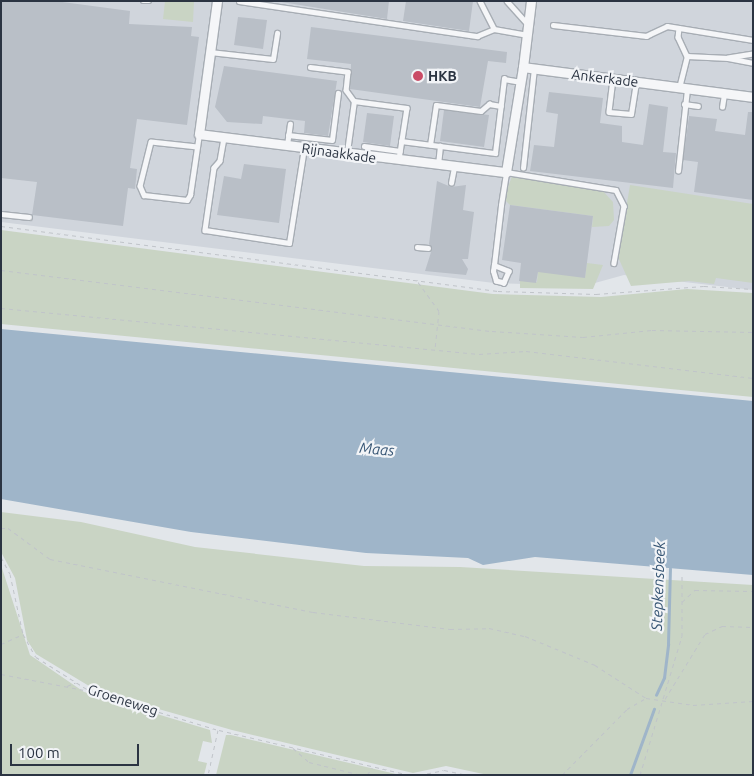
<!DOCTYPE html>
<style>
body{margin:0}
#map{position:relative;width:754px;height:776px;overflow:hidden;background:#e2e6ea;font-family:Ubuntu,sans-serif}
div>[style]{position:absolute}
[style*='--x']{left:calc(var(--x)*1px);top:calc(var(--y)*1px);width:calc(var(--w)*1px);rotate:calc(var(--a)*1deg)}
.built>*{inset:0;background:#d0d5dc}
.green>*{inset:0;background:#c9d4c4}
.water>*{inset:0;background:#9fb5c9}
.stream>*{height:2.5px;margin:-1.25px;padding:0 1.25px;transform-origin:1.25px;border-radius:1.25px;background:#9fb5c9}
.building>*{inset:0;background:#b9bfc7}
.path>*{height:1px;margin-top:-0.5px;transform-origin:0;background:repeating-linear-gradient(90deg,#c0c4c9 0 4px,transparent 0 8px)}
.roads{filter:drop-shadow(1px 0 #a7adb4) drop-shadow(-1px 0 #a7adb4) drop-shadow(0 1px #a7adb4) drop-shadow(0 -1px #a7adb4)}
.lane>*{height:4.5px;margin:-2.25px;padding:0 2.25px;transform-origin:2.25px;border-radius:2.25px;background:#f5f6f8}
.street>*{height:9px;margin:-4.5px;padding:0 4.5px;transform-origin:4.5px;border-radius:4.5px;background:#f5f6f8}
.dots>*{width:14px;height:14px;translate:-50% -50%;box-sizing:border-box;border:2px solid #f2f4f7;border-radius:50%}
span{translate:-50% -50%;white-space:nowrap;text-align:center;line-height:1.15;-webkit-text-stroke:4.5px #f2f4f7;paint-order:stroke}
.poi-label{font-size:14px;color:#2b3442;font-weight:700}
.left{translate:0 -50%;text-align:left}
.street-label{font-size:14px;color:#2b3442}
.water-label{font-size:15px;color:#365574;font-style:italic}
.frame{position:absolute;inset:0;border:2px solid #2b3442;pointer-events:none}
.scale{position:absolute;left:10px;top:744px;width:129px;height:22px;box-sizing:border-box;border:2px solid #2b3442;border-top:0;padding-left:6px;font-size:15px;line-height:18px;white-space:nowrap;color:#2b3442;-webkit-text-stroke:4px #f2f4f7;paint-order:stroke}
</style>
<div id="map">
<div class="built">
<i style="clip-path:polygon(1px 1px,753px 1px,753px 290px,624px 275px,584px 286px,494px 283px,1px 222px)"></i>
</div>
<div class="green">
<i style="clip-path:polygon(165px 1px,194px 1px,193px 22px,163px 19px)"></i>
<i style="clip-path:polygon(512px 176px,601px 189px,613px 202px,614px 220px,609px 226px,592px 227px,593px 216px,510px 205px,504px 199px)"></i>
<i style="clip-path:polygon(630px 185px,753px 204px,753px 283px,716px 278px,714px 284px,689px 281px,631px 286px,618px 257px)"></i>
<i style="clip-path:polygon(1px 230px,493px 294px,601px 297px,687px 289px,753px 293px,753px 397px,1px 324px)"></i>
<i style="clip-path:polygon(587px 263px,603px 265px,593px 289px,520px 288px,520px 280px,537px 282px,538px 271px,585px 277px)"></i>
<i style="clip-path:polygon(1px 512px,81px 522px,195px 547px,364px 566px,460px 567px,753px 585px,753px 775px,488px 775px,446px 766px,413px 773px,232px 730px,99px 692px,36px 654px,27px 640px,15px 578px,1px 552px)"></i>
<i style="clip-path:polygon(1px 565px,30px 655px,84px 692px,210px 730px,212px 743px,203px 741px,198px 761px,207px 763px,204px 775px,1px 775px)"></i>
<i style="clip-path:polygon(226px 735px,231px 735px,400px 775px,216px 775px)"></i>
</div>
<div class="water">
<i style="clip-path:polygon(1px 329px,753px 401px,753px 575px,535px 557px,483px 565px,468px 558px,366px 553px,191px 532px,1px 499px)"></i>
</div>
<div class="stream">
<i style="--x:656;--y:695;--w:19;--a:-65"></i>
<i style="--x:664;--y:678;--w:34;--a:-83"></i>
<i style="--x:668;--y:644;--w:75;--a:-88.5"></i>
<i style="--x:630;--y:775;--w:70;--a:-70"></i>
</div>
<div class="building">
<i style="clip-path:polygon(1px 1px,55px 1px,130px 11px,129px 24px,192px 27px,191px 36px,199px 37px,187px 125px,137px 119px,130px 168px,137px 169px,135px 189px,128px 188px,123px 226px,32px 215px,37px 182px,1px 178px)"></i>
<i style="clip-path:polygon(275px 1px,389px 1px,387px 19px)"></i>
<i style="clip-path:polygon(406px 1px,473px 1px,469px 31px,403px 21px)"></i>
<i style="clip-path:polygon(238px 17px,267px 20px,263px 49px,234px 45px)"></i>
<i style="clip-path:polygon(311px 27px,507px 52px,506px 63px,488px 61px,480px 107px,350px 89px,351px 64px,307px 59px)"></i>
<i style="clip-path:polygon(224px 66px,337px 81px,328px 136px,304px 133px,305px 121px,263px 116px,262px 124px,227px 122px,215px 107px)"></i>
<i style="clip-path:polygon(549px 92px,603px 98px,600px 123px,622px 126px,622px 142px,643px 145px,649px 104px,668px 107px,663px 152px,676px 153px,673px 188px,530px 171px,534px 145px,554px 147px,558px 114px,546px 112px)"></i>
<i style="clip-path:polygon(444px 110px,489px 115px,484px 147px,440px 141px)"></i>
<i style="clip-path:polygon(748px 112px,753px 112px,753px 200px,694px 192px,698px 162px,683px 160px,689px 116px,717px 119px,715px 131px,745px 135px)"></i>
<i style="clip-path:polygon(367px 113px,394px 116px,390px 146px,363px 142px)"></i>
<i style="clip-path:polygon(244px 164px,286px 169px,279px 223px,217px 215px,224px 176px,241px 179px)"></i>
<i style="clip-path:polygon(437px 181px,451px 187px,466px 185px,463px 210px,474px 212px,468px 259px,462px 259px,468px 269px,466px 275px,425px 271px,432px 249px,429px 244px)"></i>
<i style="clip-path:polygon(510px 205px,593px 216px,585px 278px,538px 272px,536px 283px,519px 281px,521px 263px,502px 260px)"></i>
</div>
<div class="path">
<i style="--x:1;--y:226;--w:501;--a:7.45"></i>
<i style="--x:498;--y:291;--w:98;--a:1.8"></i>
<i style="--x:596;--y:294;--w:108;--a:-4.2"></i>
<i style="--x:704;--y:286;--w:49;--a:3.5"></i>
<i style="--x:1;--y:270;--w:495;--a:7.1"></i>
<i style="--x:492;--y:331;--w:91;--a:3.8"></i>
<i style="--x:583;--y:337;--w:69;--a:-5.8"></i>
<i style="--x:652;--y:330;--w:101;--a:1.1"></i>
<i style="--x:418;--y:282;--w:36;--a:54"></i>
<i style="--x:439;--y:311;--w:38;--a:96"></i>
<i style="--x:1;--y:308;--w:480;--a:5.5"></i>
<i style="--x:479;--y:354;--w:47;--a:-3.7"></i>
<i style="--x:526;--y:351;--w:229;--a:6.8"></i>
<i style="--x:1;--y:528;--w:7;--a:0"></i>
<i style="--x:8;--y:528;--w:52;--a:36.4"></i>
<i style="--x:50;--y:559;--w:268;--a:11.4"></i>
<i style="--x:313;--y:612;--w:138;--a:7.1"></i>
<i style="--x:450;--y:629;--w:39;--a:-1"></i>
<i style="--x:489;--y:628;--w:37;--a:13"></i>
<i style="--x:525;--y:636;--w:76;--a:22.5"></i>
<i style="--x:595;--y:665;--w:61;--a:32.9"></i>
<i style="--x:646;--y:698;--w:48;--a:8.5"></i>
<i style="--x:693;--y:705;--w:60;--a:-3.8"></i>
<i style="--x:1;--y:557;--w:19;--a:62"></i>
<i style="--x:10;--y:574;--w:61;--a:77.8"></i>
<i style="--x:23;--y:634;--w:26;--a:61"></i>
<i style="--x:36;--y:657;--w:64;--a:32.2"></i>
<i style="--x:90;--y:691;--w:134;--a:16.9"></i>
<i style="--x:218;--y:730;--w:46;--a:102.5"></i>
<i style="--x:682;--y:602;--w:18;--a:-43"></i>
<i style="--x:695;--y:590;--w:58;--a:1"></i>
<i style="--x:1;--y:644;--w:24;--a:-24"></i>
<i style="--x:1;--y:674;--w:90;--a:10.9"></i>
<i style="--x:67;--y:686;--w:9;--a:-21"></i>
<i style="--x:665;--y:699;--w:76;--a:-58.4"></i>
<i style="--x:705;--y:634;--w:19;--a:-25"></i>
<i style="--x:722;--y:626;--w:31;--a:2"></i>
<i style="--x:219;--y:730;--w:196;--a:13.3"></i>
<i style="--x:293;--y:748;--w:21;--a:41"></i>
<i style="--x:309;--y:762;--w:54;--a:14"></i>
<i style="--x:367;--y:775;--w:9;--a:-54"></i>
<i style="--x:419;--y:775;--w:25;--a:-11"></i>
<i style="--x:444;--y:770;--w:25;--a:12"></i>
<i style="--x:562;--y:775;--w:93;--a:-45.4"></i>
<i style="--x:627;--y:709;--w:22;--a:-30"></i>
<i style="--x:640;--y:775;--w:145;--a:-73.2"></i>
<i style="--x:682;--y:636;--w:62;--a:-90"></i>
</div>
<div class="roads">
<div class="lane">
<i style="--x:143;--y:1;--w:6;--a:0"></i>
<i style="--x:239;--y:1;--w:241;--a:8.4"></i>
<i style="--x:477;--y:36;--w:18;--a:-22"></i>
<i style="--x:494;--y:29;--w:34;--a:10"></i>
<i style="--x:480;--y:1;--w:31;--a:63"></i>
<i style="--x:507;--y:1;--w:30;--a:48"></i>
<i style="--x:553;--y:25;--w:94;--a:6.7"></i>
<i style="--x:646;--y:36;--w:23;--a:-25"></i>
<i style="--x:667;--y:26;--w:87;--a:9.2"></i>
<i style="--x:679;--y:28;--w:9;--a:96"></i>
<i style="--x:678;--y:37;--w:21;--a:65"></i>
<i style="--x:210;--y:52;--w:63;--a:6.3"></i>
<i style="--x:273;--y:59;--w:26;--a:-81"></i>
<i style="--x:753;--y:54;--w:25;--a:171"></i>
<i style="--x:728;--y:58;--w:25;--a:11"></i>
<i style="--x:310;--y:67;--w:38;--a:7"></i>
<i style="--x:348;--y:72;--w:18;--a:96"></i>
<i style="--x:346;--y:90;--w:14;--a:54"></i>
<i style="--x:613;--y:79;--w:33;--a:97"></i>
<i style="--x:609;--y:112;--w:22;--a:5"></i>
<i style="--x:631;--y:114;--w:32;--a:-81"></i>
<i style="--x:679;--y:88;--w:33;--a:-76"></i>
<i style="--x:687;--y:56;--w:41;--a:2.8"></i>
<i style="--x:684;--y:104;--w:14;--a:8"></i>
<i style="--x:722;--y:107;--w:13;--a:-81"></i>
<i style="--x:288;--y:135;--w:44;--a:6.5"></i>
<i style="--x:332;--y:140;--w:47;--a:-82.7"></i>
<i style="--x:224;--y:138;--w:23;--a:100"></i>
<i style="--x:220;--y:161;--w:9;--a:131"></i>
<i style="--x:214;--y:168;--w:63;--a:98.3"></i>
<i style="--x:205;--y:230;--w:85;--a:8.8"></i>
<i style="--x:289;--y:243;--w:96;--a:-81"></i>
<i style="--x:401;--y:141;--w:95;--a:7.3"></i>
<i style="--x:495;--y:153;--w:75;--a:-83.1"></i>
<i style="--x:504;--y:79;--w:17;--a:10"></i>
<i style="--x:287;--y:145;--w:21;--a:-82"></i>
<i style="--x:430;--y:145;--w:40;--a:-81.5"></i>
<i style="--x:436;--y:105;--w:45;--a:7.6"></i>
<i style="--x:481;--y:111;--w:11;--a:-41"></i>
<i style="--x:489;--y:104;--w:12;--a:9"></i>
<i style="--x:364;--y:146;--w:36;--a:8"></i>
<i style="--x:197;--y:147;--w:46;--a:-173.8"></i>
<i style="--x:151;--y:142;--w:45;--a:104"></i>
<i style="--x:140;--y:186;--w:10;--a:66"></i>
<i style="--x:144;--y:195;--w:43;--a:6.6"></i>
<i style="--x:187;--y:200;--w:6;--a:-59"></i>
<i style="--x:190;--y:195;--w:62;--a:-81.6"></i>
<i style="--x:347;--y:152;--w:51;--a:-82.2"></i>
<i style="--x:354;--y:101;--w:53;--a:7.5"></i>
<i style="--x:407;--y:108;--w:52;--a:98.9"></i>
<i style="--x:438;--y:165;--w:19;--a:-84"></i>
<i style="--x:523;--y:168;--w:100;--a:-83.7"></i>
<i style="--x:678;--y:171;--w:82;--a:-83.7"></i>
<i style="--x:451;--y:183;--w:15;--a:-79"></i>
<i style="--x:1;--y:214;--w:28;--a:6"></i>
<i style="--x:417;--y:247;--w:11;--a:5"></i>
<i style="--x:494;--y:265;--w:16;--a:22"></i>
<i style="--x:509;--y:271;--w:13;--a:113"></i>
<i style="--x:504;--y:283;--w:8;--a:-166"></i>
<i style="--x:496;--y:281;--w:10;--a:-107"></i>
<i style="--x:493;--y:271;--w:6;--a:-81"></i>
<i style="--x:494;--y:265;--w:60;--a:-83.3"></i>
<i style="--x:501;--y:205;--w:33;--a:-81"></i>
<i style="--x:506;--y:172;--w:111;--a:9.3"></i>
<i style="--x:616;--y:190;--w:18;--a:63"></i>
<i style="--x:624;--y:206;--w:58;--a:100"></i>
</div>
<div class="street">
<i style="--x:217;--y:1;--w:134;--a:97.7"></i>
<i style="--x:199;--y:134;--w:309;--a:7.1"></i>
<i style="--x:506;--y:172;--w:106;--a:-80.8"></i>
<i style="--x:531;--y:1;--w:66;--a:96.9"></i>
<i style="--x:523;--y:67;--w:232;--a:7.4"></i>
</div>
</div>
<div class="dots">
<i style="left:418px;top:76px;background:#ca4c66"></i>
</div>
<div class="poi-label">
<span class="left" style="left:428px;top:76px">HKB</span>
</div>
<div class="street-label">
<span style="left:605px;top:78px;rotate:7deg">Ankerkade</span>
<span style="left:339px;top:153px;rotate:8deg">Rijnaakkade</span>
<span style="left:123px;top:700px;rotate:18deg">Groeneweg</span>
</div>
<div class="water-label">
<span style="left:377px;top:449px;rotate:5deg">Maas</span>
<span style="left:658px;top:586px;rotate:-88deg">Stepkensbeek</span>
</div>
<div class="frame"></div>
<div class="scale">100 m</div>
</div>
